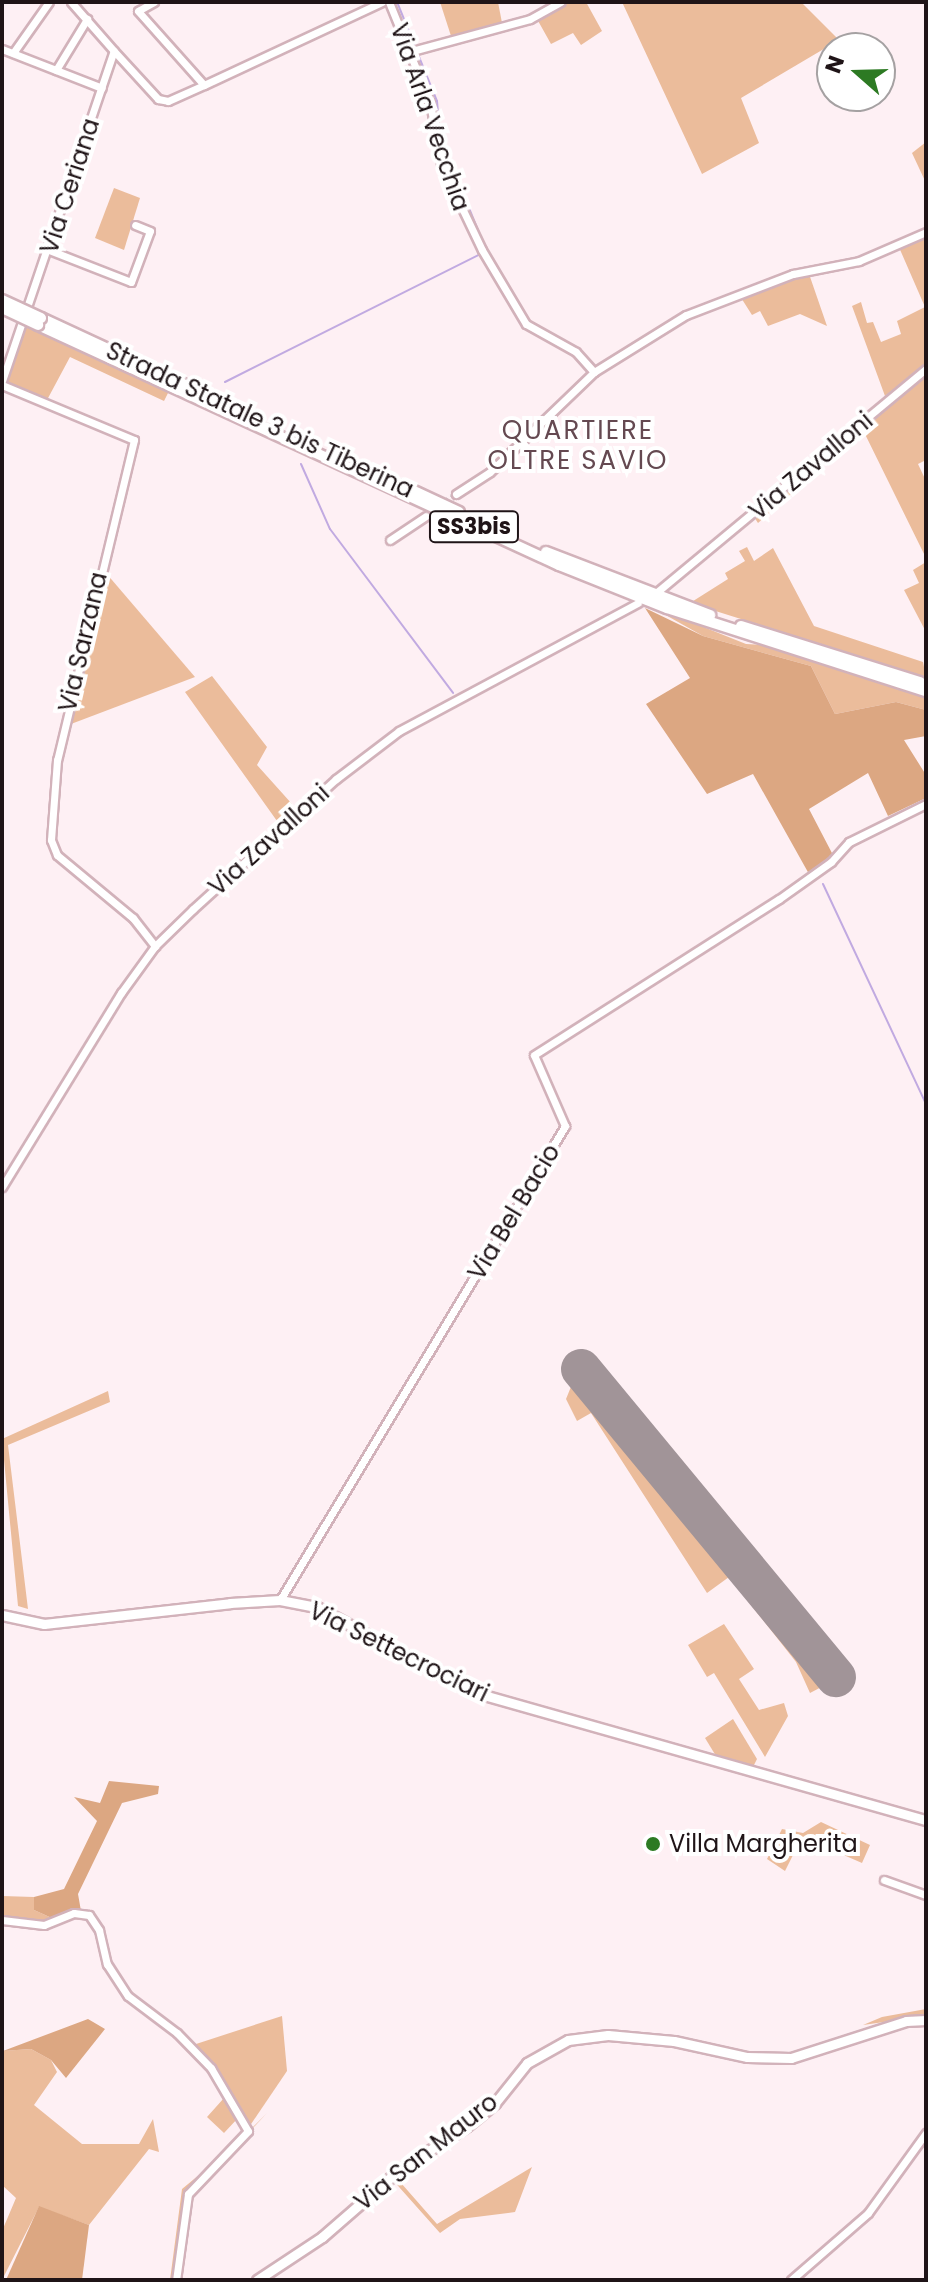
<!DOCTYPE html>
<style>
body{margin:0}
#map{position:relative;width:928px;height:2282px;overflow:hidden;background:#fef0f4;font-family:Poppins,sans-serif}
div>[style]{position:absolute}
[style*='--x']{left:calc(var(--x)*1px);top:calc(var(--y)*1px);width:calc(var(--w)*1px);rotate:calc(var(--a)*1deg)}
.green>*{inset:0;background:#ebbc9b}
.forest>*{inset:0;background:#dca782}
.stream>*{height:2px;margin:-1px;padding:0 1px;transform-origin:1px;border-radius:1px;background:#c1aae1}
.runway>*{height:40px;margin:-20px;padding:0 20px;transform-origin:20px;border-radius:20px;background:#a19498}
.minor-tunnel>*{height:7px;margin-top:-3.5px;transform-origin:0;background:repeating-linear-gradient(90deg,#ddcfd3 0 7px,transparent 0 10.5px)}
.roads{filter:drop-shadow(2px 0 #d2b2ba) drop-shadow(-2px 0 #d2b2ba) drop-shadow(0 2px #d2b2ba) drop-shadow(0 -2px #d2b2ba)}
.minor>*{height:7px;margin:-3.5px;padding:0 3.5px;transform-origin:3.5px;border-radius:3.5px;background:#fff}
.major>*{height:9px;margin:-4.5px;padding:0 4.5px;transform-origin:4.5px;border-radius:4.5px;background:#fff}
.highway>*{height:10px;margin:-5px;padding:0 5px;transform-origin:5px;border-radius:5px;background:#fff}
.bridges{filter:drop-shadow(2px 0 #d2b2ba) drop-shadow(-2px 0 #d2b2ba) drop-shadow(0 2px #d2b2ba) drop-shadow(0 -2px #d2b2ba)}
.highway-bridge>*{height:10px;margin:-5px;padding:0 5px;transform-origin:5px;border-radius:5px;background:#fff}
.dots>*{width:22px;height:22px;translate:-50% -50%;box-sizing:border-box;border:4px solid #fff;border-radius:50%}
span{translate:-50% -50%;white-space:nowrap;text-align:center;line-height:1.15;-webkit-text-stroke:8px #fff;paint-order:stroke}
.shield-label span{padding:2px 6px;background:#fff;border:2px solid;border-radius:6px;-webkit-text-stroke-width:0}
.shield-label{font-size:22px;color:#1f1417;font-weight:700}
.street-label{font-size:24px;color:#1f1417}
.poi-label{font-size:24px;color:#1f1417}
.left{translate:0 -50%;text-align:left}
.neighbourhood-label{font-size:26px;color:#654951;letter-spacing:2px}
.frame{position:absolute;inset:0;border:4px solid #1f1417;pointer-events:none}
.north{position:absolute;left:816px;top:32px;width:80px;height:80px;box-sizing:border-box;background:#fff;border:2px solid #a5a1a2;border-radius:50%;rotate:290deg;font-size:22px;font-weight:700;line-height:32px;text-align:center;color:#1f1417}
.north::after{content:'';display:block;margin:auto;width:28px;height:36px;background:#2d7a23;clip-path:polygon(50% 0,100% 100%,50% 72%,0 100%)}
</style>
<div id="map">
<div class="green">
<i style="clip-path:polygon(440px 2px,498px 2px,502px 23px,451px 36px)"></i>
<i style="clip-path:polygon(569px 2px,586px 2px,602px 31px,581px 45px,573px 33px,551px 44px,537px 19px)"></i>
<i style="clip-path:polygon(622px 2px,801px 2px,839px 40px,741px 98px,759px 143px,702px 174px)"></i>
<i style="clip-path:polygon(926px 142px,926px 183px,912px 153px)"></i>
<i style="clip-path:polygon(114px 188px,140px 198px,124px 250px,95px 238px)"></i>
<i style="clip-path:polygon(926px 234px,926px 365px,885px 396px,852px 306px,861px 302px,867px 323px,873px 322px,881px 342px,901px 334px,897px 321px,925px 307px,898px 245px)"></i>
<i style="clip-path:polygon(808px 271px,827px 326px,800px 314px,768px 326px,760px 311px,752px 315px,738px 293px)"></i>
<i style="clip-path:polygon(26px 323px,169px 391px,164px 401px,70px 357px,47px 400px,5px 384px)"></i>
<i style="clip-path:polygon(926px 374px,926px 460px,918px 464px,926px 481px,926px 558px,861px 426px)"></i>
<i style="clip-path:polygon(854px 432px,856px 437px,758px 523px,754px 517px)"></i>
<i style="clip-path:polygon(747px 547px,754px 561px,773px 548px,814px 626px,923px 662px,926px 677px,690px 603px,728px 579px,725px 573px,745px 561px,739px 551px)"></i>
<i style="clip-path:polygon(926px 562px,926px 632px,904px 590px,919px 583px,913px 570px)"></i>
<i style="clip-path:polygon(106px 573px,195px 677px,71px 724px)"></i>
<i style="clip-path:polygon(646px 604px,746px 644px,766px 645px,926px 695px,926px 710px,896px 702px,835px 714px,811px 666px,703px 636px)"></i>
<i style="clip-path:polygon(212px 676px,267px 747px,257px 765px,292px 804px,277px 821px,185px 692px)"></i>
<i style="clip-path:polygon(577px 1372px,636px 1448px,831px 1682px,810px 1693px,796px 1662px,729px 1577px,707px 1593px,591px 1413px,577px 1421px,566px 1399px)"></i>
<i style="clip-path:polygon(108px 1391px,110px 1402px,8px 1445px,28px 1609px,18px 1606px,2px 1439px)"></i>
<i style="clip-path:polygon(724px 1624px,754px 1669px,739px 1679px,759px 1710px,784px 1703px,788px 1716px,765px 1757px,714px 1673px,707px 1677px,688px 1645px)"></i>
<i style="clip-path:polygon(733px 1719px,757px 1759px,753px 1767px,716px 1756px,705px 1738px)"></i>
<i style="clip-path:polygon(821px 1822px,870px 1845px,862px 1863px,802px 1837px,785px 1871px,767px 1859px,782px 1829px,803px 1833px)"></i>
<i style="clip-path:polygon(2px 1896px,34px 1897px,34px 1910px,54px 1919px,37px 1922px,2px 1916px)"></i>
<i style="clip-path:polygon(926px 2009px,926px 2016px,863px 2025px,882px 2017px)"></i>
<i style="clip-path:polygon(282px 2016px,287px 2071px,249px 2127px,193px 2045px)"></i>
<i style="clip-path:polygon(192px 2048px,211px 2069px,238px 2118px,224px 2133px,207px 2117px,224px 2098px)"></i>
<i style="clip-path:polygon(31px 2049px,51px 2060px,57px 2072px,34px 2105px,82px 2144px,139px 2144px,153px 2119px,159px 2152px,149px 2149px,89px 2225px,39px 2207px,2px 2280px,2px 2231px,16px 2198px,2px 2185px,2px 2051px)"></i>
<i style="clip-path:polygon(267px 2113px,193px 2192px,179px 2280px,170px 2280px,182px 2189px,205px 2170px,187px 2191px,179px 2253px,192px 2188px)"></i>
<i style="clip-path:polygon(532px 2167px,515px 2212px,460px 2219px,440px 2233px,391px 2178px,394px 2175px,437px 2224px)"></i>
</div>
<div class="forest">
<i style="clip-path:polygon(645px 608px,703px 636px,811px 666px,835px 714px,896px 702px,926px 710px,926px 736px,904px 740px,926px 775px,926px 798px,888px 816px,868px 773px,809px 809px,833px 855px,809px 874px,753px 774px,707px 794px,646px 704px,690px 678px)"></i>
<i style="clip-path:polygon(109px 1781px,159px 1786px,158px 1794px,122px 1803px,78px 1894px,81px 1911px,54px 1919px,34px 1910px,34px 1897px,64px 1889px,97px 1821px,74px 1797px,100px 1803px)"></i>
<i style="clip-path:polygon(88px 2019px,105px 2029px,66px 2078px,51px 2060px,31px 2049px,3px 2051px)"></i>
<i style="clip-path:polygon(39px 2206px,89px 2225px,82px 2280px,6px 2280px)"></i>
</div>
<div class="stream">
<i style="--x:397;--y:2;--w:48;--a:67.8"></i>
<i style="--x:417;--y:52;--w:53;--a:67.8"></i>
<i style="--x:437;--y:101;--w:36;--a:85"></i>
<i style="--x:440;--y:137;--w:124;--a:67.8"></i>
<i style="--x:225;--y:382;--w:286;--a:-26.6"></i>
<i style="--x:301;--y:464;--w:71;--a:66"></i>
<i style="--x:330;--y:529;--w:205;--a:53.1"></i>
<i style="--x:823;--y:884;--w:243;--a:64.9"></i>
</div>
<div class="runway">
<i style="--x:581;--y:1369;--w:400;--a:50.4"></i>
</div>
<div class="minor-tunnel">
<i style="--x:426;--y:516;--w:37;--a:-36"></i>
</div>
<div class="roads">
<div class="minor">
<i style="--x:154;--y:2;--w:18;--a:151"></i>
<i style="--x:138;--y:11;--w:99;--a:48.3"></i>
<i style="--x:204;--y:85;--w:196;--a:-25"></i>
<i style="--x:389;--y:2;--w:109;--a:67.9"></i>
<i style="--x:430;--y:103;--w:62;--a:79.8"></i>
<i style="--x:441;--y:164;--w:95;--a:64.5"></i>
<i style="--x:482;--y:250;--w:86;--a:59.3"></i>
<i style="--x:526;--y:324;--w:57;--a:29.2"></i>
<i style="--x:576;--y:352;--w:27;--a:48"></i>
<i style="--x:2;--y:49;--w:107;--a:21.3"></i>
<i style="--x:114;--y:51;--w:65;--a:47.5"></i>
<i style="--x:158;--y:99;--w:10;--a:11"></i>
<i style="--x:168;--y:101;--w:39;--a:-24"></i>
<i style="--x:412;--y:51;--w:122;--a:-15.2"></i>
<i style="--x:530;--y:19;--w:35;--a:-29"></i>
<i style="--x:13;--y:53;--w:62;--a:-54.8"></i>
<i style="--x:56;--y:70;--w:60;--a:-58.7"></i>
<i style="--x:49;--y:250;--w:88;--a:21.3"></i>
<i style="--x:131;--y:282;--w:54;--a:-69.6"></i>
<i style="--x:150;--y:231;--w:16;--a:-158"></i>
<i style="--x:2;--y:381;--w:348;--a:-71.3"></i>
<i style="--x:114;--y:51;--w:65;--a:-131.3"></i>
<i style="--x:2;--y:385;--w:143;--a:22.6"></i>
<i style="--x:134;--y:440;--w:329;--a:103.5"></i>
<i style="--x:57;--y:760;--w:80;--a:94.3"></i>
<i style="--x:51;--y:840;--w:16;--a:68"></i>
<i style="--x:57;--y:855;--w:99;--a:39.7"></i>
<i style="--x:133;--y:918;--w:36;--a:52"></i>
<i style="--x:456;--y:494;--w:40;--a:-32.9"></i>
<i style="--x:490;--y:472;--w:144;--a:-43.9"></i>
<i style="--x:594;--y:372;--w:108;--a:-31.8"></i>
<i style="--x:686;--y:315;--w:115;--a:-21"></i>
<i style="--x:793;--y:274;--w:67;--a:-11.1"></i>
<i style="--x:859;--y:261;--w:73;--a:-23.4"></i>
<i style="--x:390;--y:540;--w:43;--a:-33.7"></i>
<i style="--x:657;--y:592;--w:349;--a:-39.7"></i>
<i style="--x:2;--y:1187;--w:228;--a:-58.5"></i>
<i style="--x:121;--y:993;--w:58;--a:-54.1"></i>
<i style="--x:155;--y:946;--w:53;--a:-44.2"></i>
<i style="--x:193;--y:909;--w:193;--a:-42.3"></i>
<i style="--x:336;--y:779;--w:79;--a:-37.3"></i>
<i style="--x:399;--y:731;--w:271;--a:-28.2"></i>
<i style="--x:280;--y:1600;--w:553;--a:-58.98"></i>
<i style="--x:565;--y:1126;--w:77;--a:-113.6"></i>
<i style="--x:534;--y:1055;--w:290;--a:-32.5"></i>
<i style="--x:779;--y:899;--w:64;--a:-35.4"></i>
<i style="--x:831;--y:862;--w:27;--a:-48"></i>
<i style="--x:849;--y:842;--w:86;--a:-26.3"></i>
<i style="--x:884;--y:1880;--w:45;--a:19.7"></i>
<i style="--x:2;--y:1920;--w:42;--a:6.8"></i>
<i style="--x:44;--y:1925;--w:32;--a:-22"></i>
<i style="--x:74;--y:1913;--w:15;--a:8"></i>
<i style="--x:89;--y:1915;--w:18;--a:56"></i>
<i style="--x:99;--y:1930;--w:35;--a:77"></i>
<i style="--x:107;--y:1964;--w:38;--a:57"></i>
<i style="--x:128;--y:1996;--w:61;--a:37.1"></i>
<i style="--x:177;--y:2033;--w:49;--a:45.8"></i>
<i style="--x:211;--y:2068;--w:73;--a:59.6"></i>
<i style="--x:248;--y:2131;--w:87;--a:133.6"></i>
<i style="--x:188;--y:2194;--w:87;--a:97.9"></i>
<i style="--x:791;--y:2280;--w:102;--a:-41"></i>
<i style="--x:868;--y:2213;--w:99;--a:-54.1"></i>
</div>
<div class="major">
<i style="--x:2;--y:1615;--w:43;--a:12.1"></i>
<i style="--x:44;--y:1624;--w:187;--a:-6.4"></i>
<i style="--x:230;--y:1603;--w:50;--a:-3.4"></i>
<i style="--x:280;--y:1600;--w:38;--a:11"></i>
<i style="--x:317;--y:1607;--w:178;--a:28.6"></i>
<i style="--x:473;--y:1692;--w:471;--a:15.8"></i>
<i style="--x:257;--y:2280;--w:78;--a:-33.5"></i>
<i style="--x:322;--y:2237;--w:102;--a:-41"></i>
<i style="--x:399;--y:2170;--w:81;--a:-32.9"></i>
<i style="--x:467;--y:2126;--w:36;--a:-39"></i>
<i style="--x:495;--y:2103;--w:51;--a:-51.3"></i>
<i style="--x:527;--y:2063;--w:47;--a:-29.3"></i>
<i style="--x:568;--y:2040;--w:40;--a:-7.1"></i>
<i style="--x:608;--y:2035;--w:66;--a:5.2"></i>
<i style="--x:674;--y:2041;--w:75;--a:12.4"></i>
<i style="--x:747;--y:2057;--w:44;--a:1.3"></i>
<i style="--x:791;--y:2058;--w:121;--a:-17.8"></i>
<i style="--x:906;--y:2021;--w:20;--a:-3"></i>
</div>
<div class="highway">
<i style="--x:41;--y:318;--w:237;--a:24.9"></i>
<i style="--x:38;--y:325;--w:574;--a:24.73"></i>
<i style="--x:559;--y:565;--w:116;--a:21.7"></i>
<i style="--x:667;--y:608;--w:272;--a:17.8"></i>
<i style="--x:401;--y:485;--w:64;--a:25"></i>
<i style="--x:546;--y:552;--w:176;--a:21"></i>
<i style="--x:741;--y:626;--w:188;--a:17.4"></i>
</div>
</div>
<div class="bridges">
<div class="highway-bridge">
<i style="--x:2;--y:300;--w:43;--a:24.8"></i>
<i style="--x:2;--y:308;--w:40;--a:25"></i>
</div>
</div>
<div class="dots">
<i style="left:653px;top:1844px;background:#2d7a23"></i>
</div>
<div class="shield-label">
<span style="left:474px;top:527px">SS3bis</span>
</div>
<div class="street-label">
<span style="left:430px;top:117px;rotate:71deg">Via Arla Vecchia</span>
<span style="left:70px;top:186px;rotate:-72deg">Via Ceriana</span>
<span style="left:260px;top:420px;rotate:25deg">Strada Statale 3 bis Tiberina</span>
<span style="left:811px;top:466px;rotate:-40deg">Via Zavalloni</span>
<span style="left:83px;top:642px;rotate:-77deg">Via Sarzana</span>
<span style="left:269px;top:840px;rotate:-42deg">Via Zavalloni</span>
<span style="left:514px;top:1212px;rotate:-59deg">Via Bel Bacio</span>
<span style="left:399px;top:1652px;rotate:26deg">Via Settecrociari</span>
<span style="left:426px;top:2152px;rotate:-38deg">Via San Mauro</span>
</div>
<div class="poi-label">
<span class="left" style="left:669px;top:1844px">Villa Margherita</span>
</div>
<div class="neighbourhood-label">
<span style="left:578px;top:446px">QUARTIERE<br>OLTRE SAVIO</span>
</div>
<div class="frame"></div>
<div class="north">N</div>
</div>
